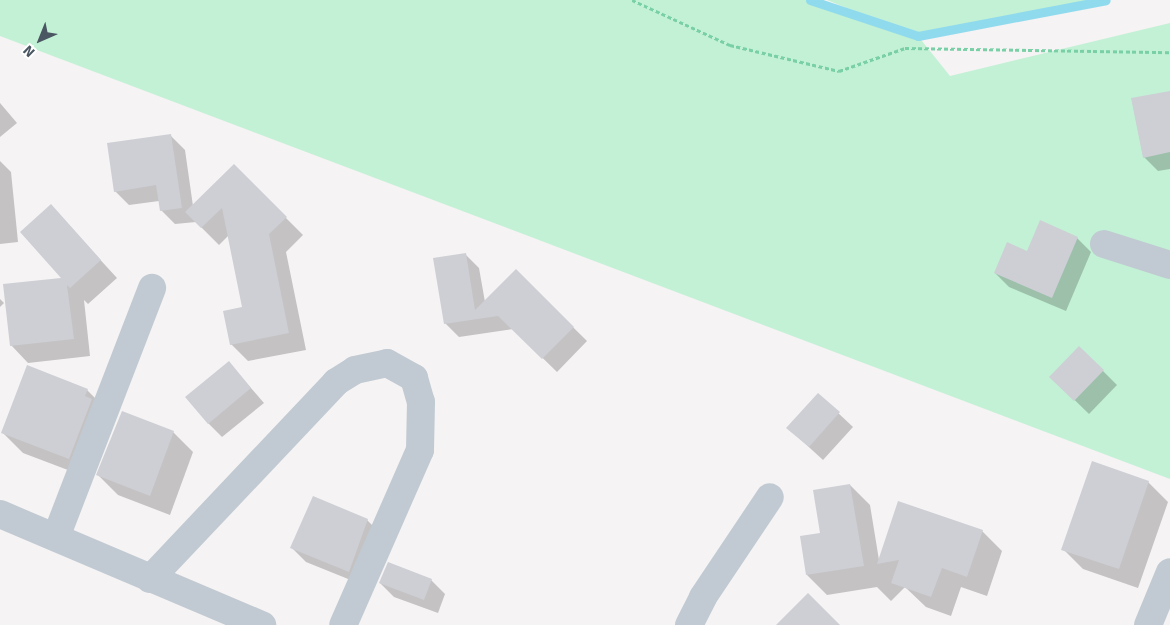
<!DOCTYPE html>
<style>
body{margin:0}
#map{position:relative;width:1170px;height:625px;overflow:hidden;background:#f5f3f3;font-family:Signika,sans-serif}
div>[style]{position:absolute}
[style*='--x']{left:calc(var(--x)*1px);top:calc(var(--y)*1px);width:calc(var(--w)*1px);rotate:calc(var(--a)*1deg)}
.green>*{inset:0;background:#c3f1d5}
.shadow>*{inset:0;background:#0003}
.stream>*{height:9px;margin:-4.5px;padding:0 4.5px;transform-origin:4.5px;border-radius:4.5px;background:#90daee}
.building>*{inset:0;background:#cdcfd5}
.path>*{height:3px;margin-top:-1.5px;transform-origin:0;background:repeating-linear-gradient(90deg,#7ad0a6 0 4px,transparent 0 6.5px)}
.minor>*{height:28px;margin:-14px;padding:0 14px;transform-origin:14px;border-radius:14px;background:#c1cad2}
span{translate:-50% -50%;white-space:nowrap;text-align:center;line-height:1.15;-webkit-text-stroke:4.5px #fff;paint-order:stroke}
.north{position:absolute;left:15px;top:15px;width:50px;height:50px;-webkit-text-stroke:4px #fff;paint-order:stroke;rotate:224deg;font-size:14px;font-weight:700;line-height:20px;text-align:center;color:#4a5661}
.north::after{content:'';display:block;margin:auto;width:18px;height:22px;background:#4a5661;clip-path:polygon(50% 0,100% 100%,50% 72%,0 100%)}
</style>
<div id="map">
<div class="green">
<i style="clip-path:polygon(0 0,822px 0,883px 23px,827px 0,1106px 0,918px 36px,950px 76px,1170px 23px,1170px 479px,0 36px)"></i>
</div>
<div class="shadow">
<i style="clip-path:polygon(1170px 92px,1170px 169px,1158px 171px,1144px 157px)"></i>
<i style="clip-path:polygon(0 103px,17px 123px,0 137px)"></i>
<i style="clip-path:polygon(171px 136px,185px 150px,193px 206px,234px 166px,303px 235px,286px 252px,306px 350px,248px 361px,231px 344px,244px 308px,229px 235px,219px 245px,196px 222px,175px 224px,161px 210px,159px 201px,129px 205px,115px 191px)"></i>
<i style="clip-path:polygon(0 161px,11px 172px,18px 242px,0 244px)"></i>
<i style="clip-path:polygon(51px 206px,117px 278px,88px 304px,84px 300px,90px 356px,28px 363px,11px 345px,64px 279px)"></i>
<i style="clip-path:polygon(1077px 238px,1091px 252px,1066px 311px,1009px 287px,995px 273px,1027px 252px)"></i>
<i style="clip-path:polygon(465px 254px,479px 268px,485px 302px,516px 271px,587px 341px,557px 372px,513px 329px,459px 337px,445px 323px)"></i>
<i style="clip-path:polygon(0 299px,4px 303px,0 307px)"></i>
<i style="clip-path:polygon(1079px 347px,1117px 385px,1089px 414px,1051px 377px)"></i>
<i style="clip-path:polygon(229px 363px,264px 403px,222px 437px,208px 423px)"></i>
<i style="clip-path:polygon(87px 390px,107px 410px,89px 478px,23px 453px,3px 433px)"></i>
<i style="clip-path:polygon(818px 394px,853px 427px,823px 460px,788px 428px)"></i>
<i style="clip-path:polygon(173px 432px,193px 452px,170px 515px,118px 495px,98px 475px)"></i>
<i style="clip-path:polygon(1148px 482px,1168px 502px,1138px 588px,1083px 569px,1063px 549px)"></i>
<i style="clip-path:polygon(850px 485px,870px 505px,879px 560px,982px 531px,1002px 551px,987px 596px,961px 587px,951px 616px,926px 607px,905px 587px,891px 601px,877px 587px,827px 595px,807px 575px,822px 534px)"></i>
<i style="clip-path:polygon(367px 520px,381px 534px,363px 585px,306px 562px,292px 548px)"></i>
<i style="clip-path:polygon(431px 580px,445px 594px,438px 613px,394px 597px,380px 583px)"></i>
</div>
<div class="stream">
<i style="--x:810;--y:0;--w:114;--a:18.4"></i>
<i style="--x:918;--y:36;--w:191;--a:-10.8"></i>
</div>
<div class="building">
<i style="clip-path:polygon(1170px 91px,1170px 152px,1143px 158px,1131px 98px)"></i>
<i style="clip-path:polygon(171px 134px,182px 208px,160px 211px,156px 185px,114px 192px,107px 143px)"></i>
<i style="clip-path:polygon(234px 164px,287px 217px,269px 234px,289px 333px,230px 345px,223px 311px,242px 307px,222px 208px,201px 228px,185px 212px)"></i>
<i style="clip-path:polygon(51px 204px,101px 260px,70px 288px,67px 285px,74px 339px,10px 346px,3px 284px,61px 278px,20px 232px)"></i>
<i style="clip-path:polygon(1040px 220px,1078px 237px,1052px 298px,994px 273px,1007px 242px,1027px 251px)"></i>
<i style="clip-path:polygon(466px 253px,475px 310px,516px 269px,574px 327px,542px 359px,498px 316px,444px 324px,433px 258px)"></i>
<i style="clip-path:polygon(1079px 346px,1104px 370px,1074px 401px,1049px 377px)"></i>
<i style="clip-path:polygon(229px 361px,251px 388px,208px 424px,185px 397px)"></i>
<i style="clip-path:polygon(27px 365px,88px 389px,85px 396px,92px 399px,69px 459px,1px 433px)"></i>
<i style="clip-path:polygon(818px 393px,840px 412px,809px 447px,786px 428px)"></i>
<i style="clip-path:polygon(122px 411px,174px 431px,150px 496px,96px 475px)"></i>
<i style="clip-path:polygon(1092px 461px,1149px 481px,1119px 569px,1061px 550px)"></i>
<i style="clip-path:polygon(850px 484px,864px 566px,806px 575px,800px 536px,820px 533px,813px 490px)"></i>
<i style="clip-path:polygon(313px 496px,368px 519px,349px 572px,290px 548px)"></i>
<i style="clip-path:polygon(898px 501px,983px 530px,967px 577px,942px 568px,931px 597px,891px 583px,899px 560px,877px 564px)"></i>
<i style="clip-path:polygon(388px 562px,432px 579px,424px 600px,379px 583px)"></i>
<i style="clip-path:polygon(808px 593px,840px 625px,776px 625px)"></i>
</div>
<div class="path">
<i style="--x:632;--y:0;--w:108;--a:24.7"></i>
<i style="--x:730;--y:45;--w:112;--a:13.4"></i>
<i style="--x:839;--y:71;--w:70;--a:-19.2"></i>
<i style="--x:905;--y:48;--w:265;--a:0.9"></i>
</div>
<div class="minor">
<i style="--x:1104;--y:244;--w:69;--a:17.7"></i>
<i style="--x:0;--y:514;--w:285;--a:23"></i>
<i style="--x:56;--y:537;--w:267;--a:-68.9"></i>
<i style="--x:150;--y:579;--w:271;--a:-46.6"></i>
<i style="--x:336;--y:382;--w:22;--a:-32"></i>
<i style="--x:355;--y:370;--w:33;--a:-12"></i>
<i style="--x:387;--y:363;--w:31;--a:29"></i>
<i style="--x:414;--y:378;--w:25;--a:74"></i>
<i style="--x:421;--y:402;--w:48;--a:91.2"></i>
<i style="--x:420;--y:450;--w:191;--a:113.7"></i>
<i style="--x:689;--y:625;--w:31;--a:-63"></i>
<i style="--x:703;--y:597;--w:120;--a:-56.2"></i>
<i style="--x:1148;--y:625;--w:57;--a:-67.5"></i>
</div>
<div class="north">N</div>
</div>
